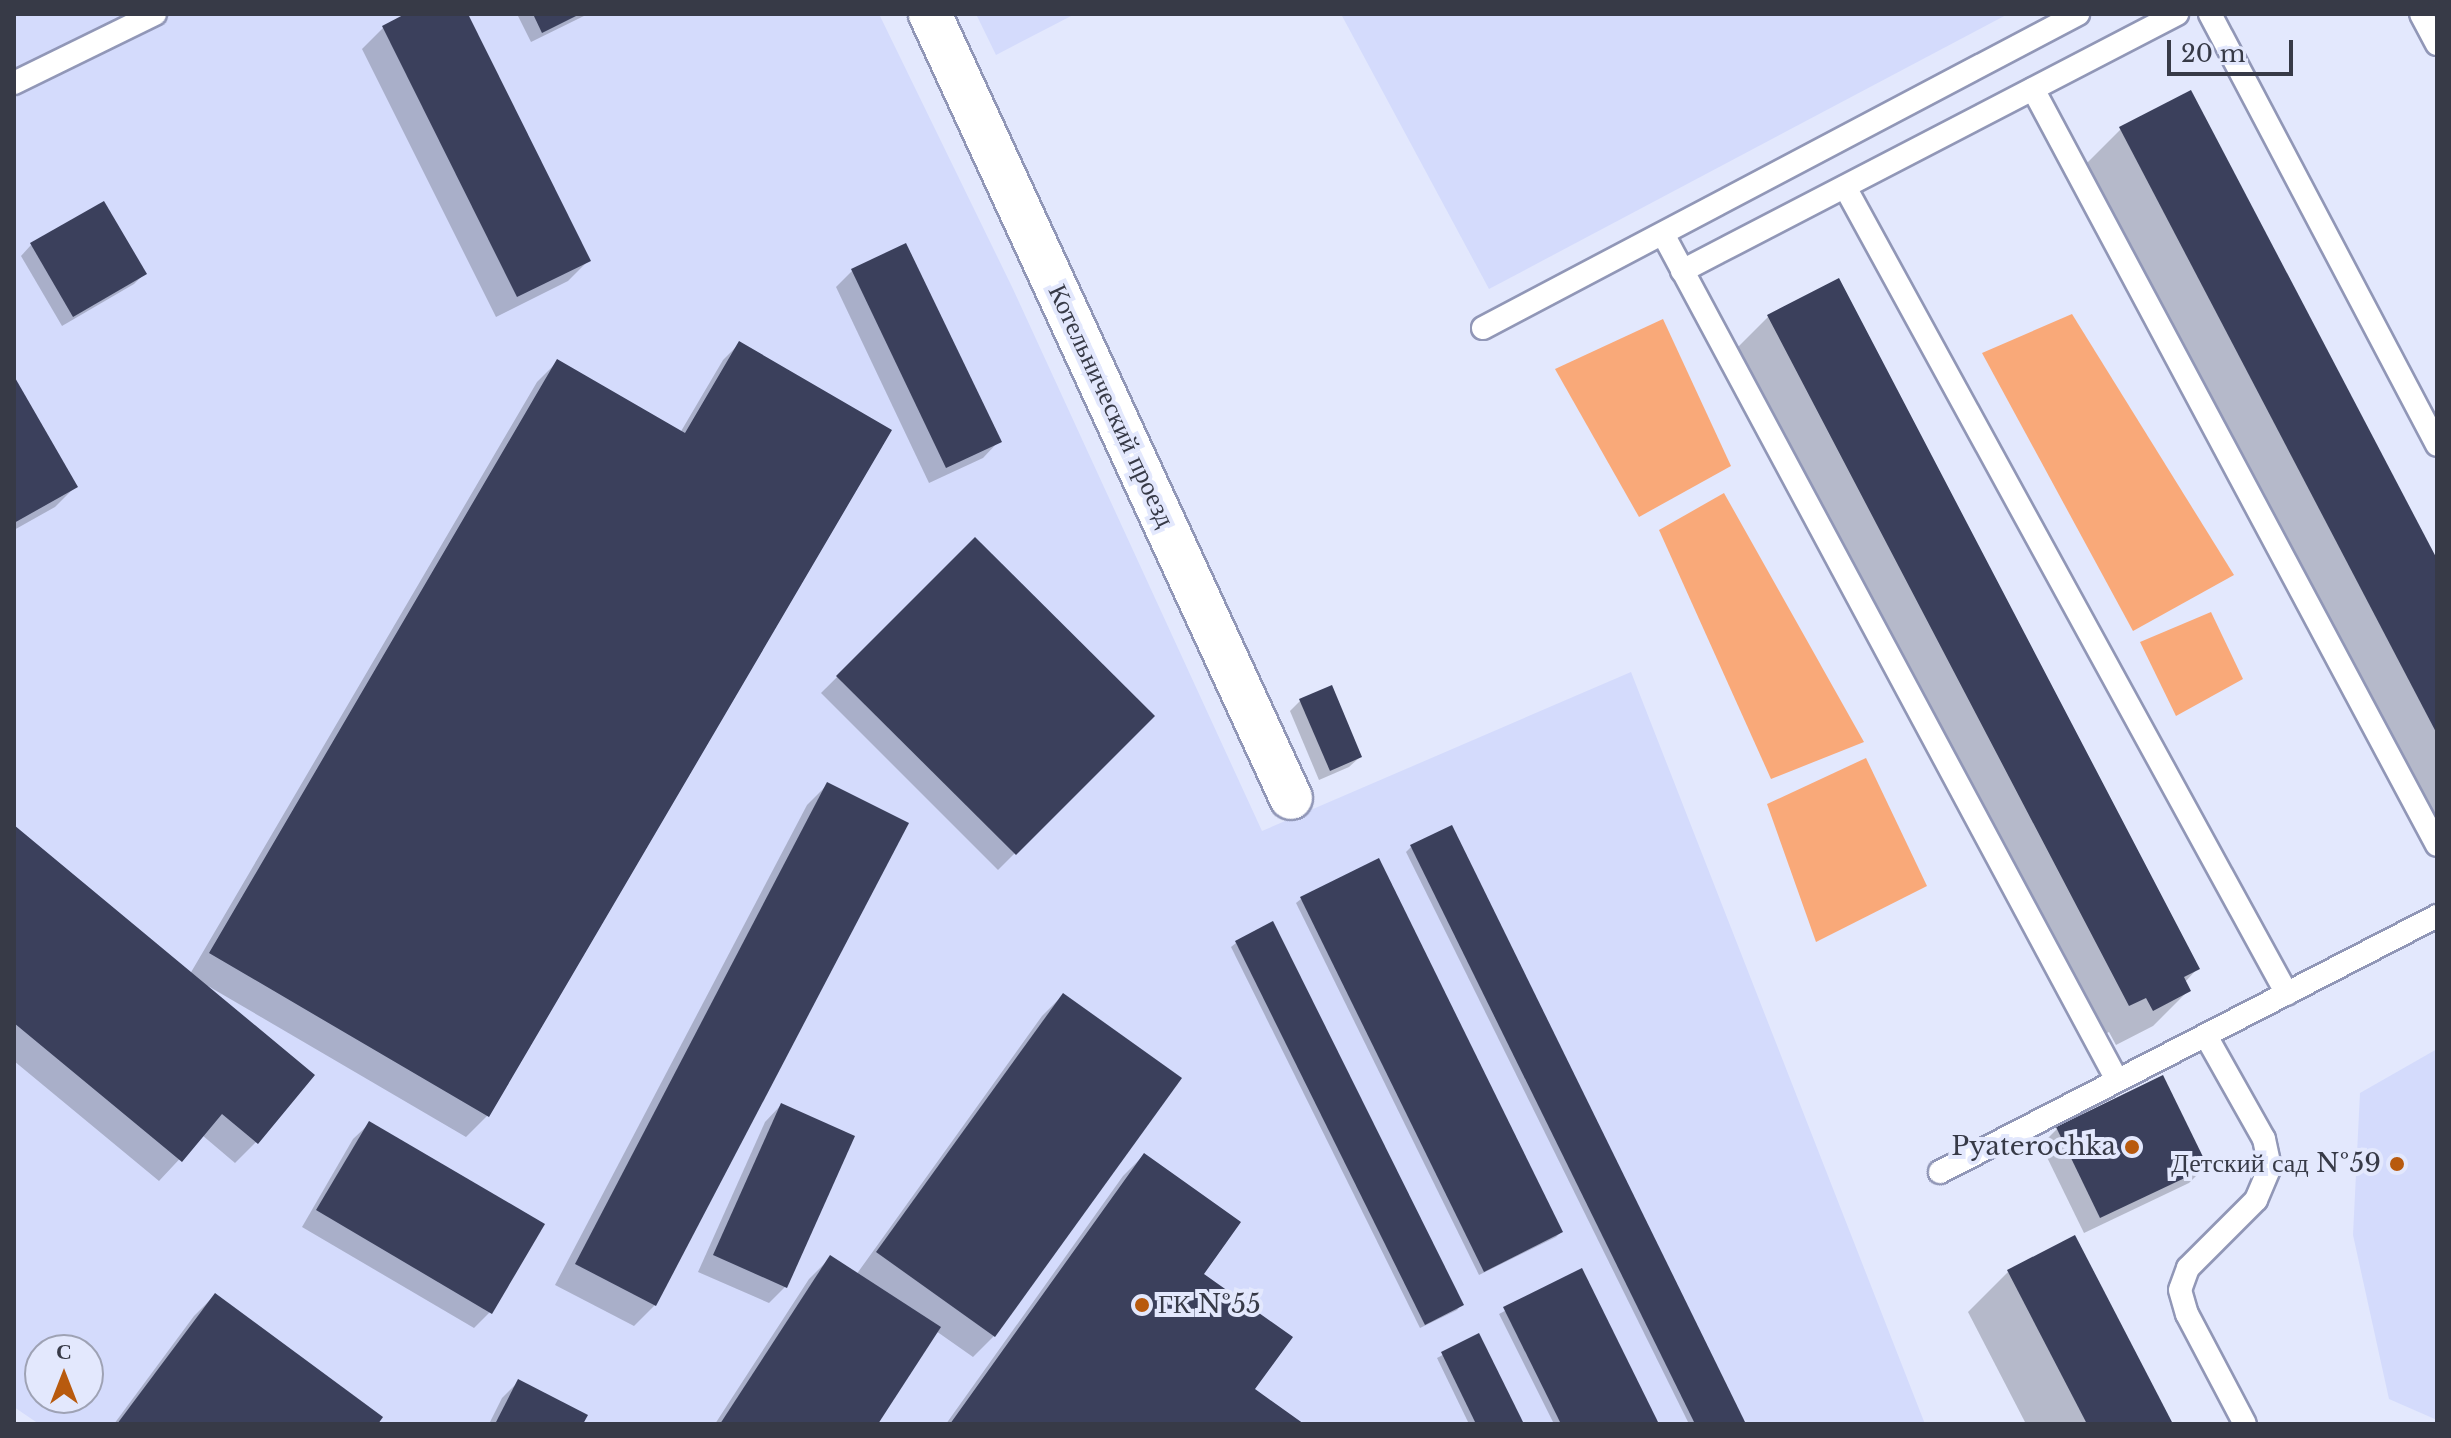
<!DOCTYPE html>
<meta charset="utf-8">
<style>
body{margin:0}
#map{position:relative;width:2451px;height:1438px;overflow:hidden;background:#e3e8fd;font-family:"Libre Baskerville",serif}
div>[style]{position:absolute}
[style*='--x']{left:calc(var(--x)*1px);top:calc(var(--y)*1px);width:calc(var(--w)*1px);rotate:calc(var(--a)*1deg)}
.built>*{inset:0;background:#d4dbfc}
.green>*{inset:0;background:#f9a979}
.shadow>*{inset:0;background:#0003}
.building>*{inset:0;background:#3b405c}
.roads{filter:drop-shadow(2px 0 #9197b7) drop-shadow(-2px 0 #9197b7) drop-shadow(0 2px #9197b7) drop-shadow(0 -2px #9197b7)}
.lane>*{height:22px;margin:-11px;padding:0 11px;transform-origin:11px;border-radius:11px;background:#fff}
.street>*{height:42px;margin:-21px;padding:0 21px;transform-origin:21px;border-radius:21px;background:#fff}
.dots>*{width:22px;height:22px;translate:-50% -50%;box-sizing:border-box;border:4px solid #e3e8fd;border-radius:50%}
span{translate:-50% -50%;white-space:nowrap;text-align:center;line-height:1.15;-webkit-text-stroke:8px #e3e8fd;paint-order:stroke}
.street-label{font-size:26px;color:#373a47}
.poi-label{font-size:26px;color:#373a47}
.right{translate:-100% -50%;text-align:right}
.left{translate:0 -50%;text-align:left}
.frame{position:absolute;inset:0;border:16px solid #373a47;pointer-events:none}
.north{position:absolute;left:24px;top:1334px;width:80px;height:80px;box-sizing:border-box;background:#e3e8fd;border:2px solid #9ea2b4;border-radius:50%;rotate:0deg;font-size:22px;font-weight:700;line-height:32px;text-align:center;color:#373a47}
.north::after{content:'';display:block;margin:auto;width:28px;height:36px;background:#b85a0e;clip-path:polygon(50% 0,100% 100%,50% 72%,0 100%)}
.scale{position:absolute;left:2167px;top:40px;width:126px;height:36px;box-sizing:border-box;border:4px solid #373a47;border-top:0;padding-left:10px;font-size:24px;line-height:28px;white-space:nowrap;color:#373a47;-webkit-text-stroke:6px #e3e8fd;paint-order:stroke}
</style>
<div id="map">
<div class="built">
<i style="clip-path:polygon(evenodd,14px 14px,879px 14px,1013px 289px,1262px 831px,1631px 672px,1925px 1424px,39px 1424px,14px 1407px,14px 14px,40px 1350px,88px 1350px,88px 1398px,40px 1398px,40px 1350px)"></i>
<i style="clip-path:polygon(976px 14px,1075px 14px,996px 55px)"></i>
<i style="clip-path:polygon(1341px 14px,2008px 14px,1489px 289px)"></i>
<i style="clip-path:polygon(2437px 1049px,2437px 1420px,2389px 1399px,2353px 1235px,2360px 1093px)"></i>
</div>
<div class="green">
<i style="clip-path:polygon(2072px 314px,2234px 575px,2133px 631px,1982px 353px)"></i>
<i style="clip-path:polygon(1663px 319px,1731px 466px,1639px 517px,1555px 369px)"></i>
<i style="clip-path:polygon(1724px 493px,1864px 742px,1771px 779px,1659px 530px)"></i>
<i style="clip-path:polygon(2211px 612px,2243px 679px,2176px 716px,2140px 642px)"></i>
<i style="clip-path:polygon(1866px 758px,1927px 886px,1816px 942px,1767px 804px)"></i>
</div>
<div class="shadow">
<i style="clip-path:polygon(410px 14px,466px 14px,589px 260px,568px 281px,496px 317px,362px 49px,383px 28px)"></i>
<i style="clip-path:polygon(517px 14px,588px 14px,531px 42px)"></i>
<i style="clip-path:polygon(2121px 129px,2437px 563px,2437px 838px,2085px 165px)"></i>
<i style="clip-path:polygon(31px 245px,144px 274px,134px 284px,62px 326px,21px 256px)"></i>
<i style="clip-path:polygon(905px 245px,999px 441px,983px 458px,929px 483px,836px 287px,852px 271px)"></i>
<i style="clip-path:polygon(1838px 280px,2198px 968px,2185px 982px,2189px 990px,2153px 1026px,2116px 1045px,2109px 1032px,2092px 1041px,1732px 353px,1768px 317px)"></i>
<i style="clip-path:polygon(739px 344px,487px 1116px,466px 1137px,208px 986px,256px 1142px,235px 1163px,202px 1135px,159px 1181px,14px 1061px,14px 828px,190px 974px,537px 382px,558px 361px,680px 433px,723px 360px)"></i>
<i style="clip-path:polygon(14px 380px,76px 486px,55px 507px,14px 530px)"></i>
<i style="clip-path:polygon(975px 540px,1152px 716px,998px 870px,821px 693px)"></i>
<i style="clip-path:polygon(1300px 701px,1360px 757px,1349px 767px,1319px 780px,1290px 711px)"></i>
<i style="clip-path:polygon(828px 784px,655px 1305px,634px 1326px,555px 1285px,807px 805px)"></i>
<i style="clip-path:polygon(1411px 847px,1744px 1424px,1689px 1424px,1406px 852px)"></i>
<i style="clip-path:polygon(1301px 899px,1561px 1232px,1556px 1237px,1479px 1275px,1296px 903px)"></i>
<i style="clip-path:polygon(1236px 943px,1461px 1305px,1457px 1310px,1420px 1328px,1231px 947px)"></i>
<i style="clip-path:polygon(1063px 995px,994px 1336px,973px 1357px,936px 1331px,875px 1424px,715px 1424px,809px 1279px,830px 1258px,856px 1275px,1042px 1016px)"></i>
<i style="clip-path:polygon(781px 1105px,852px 1137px,785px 1287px,769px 1303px,698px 1272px,765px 1122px)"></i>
<i style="clip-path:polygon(370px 1123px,490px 1312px,474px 1328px,302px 1227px,353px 1139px)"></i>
<i style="clip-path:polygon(2057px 1129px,2205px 1167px,2189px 1183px,2084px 1233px,2041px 1145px)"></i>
<i style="clip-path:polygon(1144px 1155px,1252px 1389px,1300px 1424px,946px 1424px,1123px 1176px)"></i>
<i style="clip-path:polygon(1581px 1271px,1657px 1424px,1554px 1424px,1499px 1314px)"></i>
<i style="clip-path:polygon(2008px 1272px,2171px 1424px,2026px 1424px,1968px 1312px)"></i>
<i style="clip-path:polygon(215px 1295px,375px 1424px,114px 1424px,194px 1316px)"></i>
<i style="clip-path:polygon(1478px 1336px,1522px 1424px,1469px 1424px,1437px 1358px)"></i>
<i style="clip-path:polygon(518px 1382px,581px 1424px,489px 1424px,502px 1398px)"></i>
</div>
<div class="building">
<i style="clip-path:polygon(405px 14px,468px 14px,591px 261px,517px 297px,382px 26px)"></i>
<i style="clip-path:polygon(533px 14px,580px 14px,542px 33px)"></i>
<i style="clip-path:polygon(2191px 90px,2437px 559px,2437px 734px,2119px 127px)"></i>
<i style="clip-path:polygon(104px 201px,147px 274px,73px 317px,30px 243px)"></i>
<i style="clip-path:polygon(906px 243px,1002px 442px,946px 468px,851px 269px)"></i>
<i style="clip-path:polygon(1839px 278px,2200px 969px,2184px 977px,2191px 991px,2153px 1011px,2146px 998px,2129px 1006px,1767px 315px)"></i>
<i style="clip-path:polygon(739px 341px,892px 430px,489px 1117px,209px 953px,557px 359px,685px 433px)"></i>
<i style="clip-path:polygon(14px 376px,78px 487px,14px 523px)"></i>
<i style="clip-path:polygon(975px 537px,1155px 716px,1016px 855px,836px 676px)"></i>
<i style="clip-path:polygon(1332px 685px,1362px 757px,1330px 771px,1299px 699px)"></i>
<i style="clip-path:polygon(827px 782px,909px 823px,656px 1306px,575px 1264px)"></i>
<i style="clip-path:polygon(14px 825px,315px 1075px,258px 1144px,222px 1114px,182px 1162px,14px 1023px)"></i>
<i style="clip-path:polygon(1452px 825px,1746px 1424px,1695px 1424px,1410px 845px)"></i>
<i style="clip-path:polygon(1379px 858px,1563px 1232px,1484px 1272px,1300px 897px)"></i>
<i style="clip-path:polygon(1273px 921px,1464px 1305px,1425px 1325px,1235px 941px)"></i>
<i style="clip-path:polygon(1063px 993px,1182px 1078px,995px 1337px,876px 1252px)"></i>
<i style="clip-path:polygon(2163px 1075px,2208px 1167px,2100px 1218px,2056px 1127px)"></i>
<i style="clip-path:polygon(781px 1103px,855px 1136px,787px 1288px,713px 1255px)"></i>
<i style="clip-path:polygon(369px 1121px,545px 1224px,492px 1314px,316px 1210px)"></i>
<i style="clip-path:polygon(1144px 1153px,1241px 1222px,1204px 1274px,1293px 1337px,1255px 1389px,1304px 1424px,950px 1424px)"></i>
<i style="clip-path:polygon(2075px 1235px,2173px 1424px,2087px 1424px,2007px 1270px)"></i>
<i style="clip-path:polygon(830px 1255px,941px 1327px,878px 1424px,720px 1424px)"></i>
<i style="clip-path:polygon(1582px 1268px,1659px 1424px,1561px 1424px,1503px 1307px)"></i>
<i style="clip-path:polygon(215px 1293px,383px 1417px,378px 1424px,117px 1424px)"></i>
<i style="clip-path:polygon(1479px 1333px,1524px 1424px,1476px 1424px,1441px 1352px)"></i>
<i style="clip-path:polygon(518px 1379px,588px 1415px,583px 1424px,495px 1424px)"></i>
</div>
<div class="roads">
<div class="lane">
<i style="--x:2210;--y:14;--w:487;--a:62.2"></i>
<i style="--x:2421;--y:14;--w:34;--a:62"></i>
<i style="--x:14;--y:83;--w:157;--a:-26.1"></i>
<i style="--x:2033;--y:89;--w:857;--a:61.88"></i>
<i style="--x:1845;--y:187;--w:920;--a:61.29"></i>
<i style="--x:1663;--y:234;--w:960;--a:61.78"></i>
<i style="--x:1682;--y:271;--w:558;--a:-27.44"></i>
<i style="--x:1483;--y:328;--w:673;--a:-27.82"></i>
<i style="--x:2206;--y:1036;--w:118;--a:60.6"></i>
<i style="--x:2264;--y:1139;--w:29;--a:78"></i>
<i style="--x:2270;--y:1167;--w:36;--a:113"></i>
<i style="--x:2256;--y:1200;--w:96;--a:135"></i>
<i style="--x:2188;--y:1268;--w:23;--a:110"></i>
<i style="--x:2180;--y:1290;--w:25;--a:74"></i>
<i style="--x:2187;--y:1314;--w:124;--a:62.2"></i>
<i style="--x:1940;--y:1172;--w:559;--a:-27.25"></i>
</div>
<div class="street">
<i style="--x:930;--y:14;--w:863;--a:65.28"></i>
</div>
</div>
<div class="dots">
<i style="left:2132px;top:1147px;background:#b85a0e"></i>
<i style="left:2397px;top:1164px;background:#b85a0e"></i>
<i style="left:1142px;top:1305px;background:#b85a0e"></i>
</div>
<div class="street-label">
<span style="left:1111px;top:406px;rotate:65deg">Котельнический проезд</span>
</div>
<div class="poi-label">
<span class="right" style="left:2116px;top:1147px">Pyaterochka</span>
<span class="right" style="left:2381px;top:1164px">Детский сад №59</span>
<span class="left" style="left:1158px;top:1305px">ГК №55</span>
</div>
<div class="frame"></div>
<div class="north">С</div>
<div class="scale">20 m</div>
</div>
